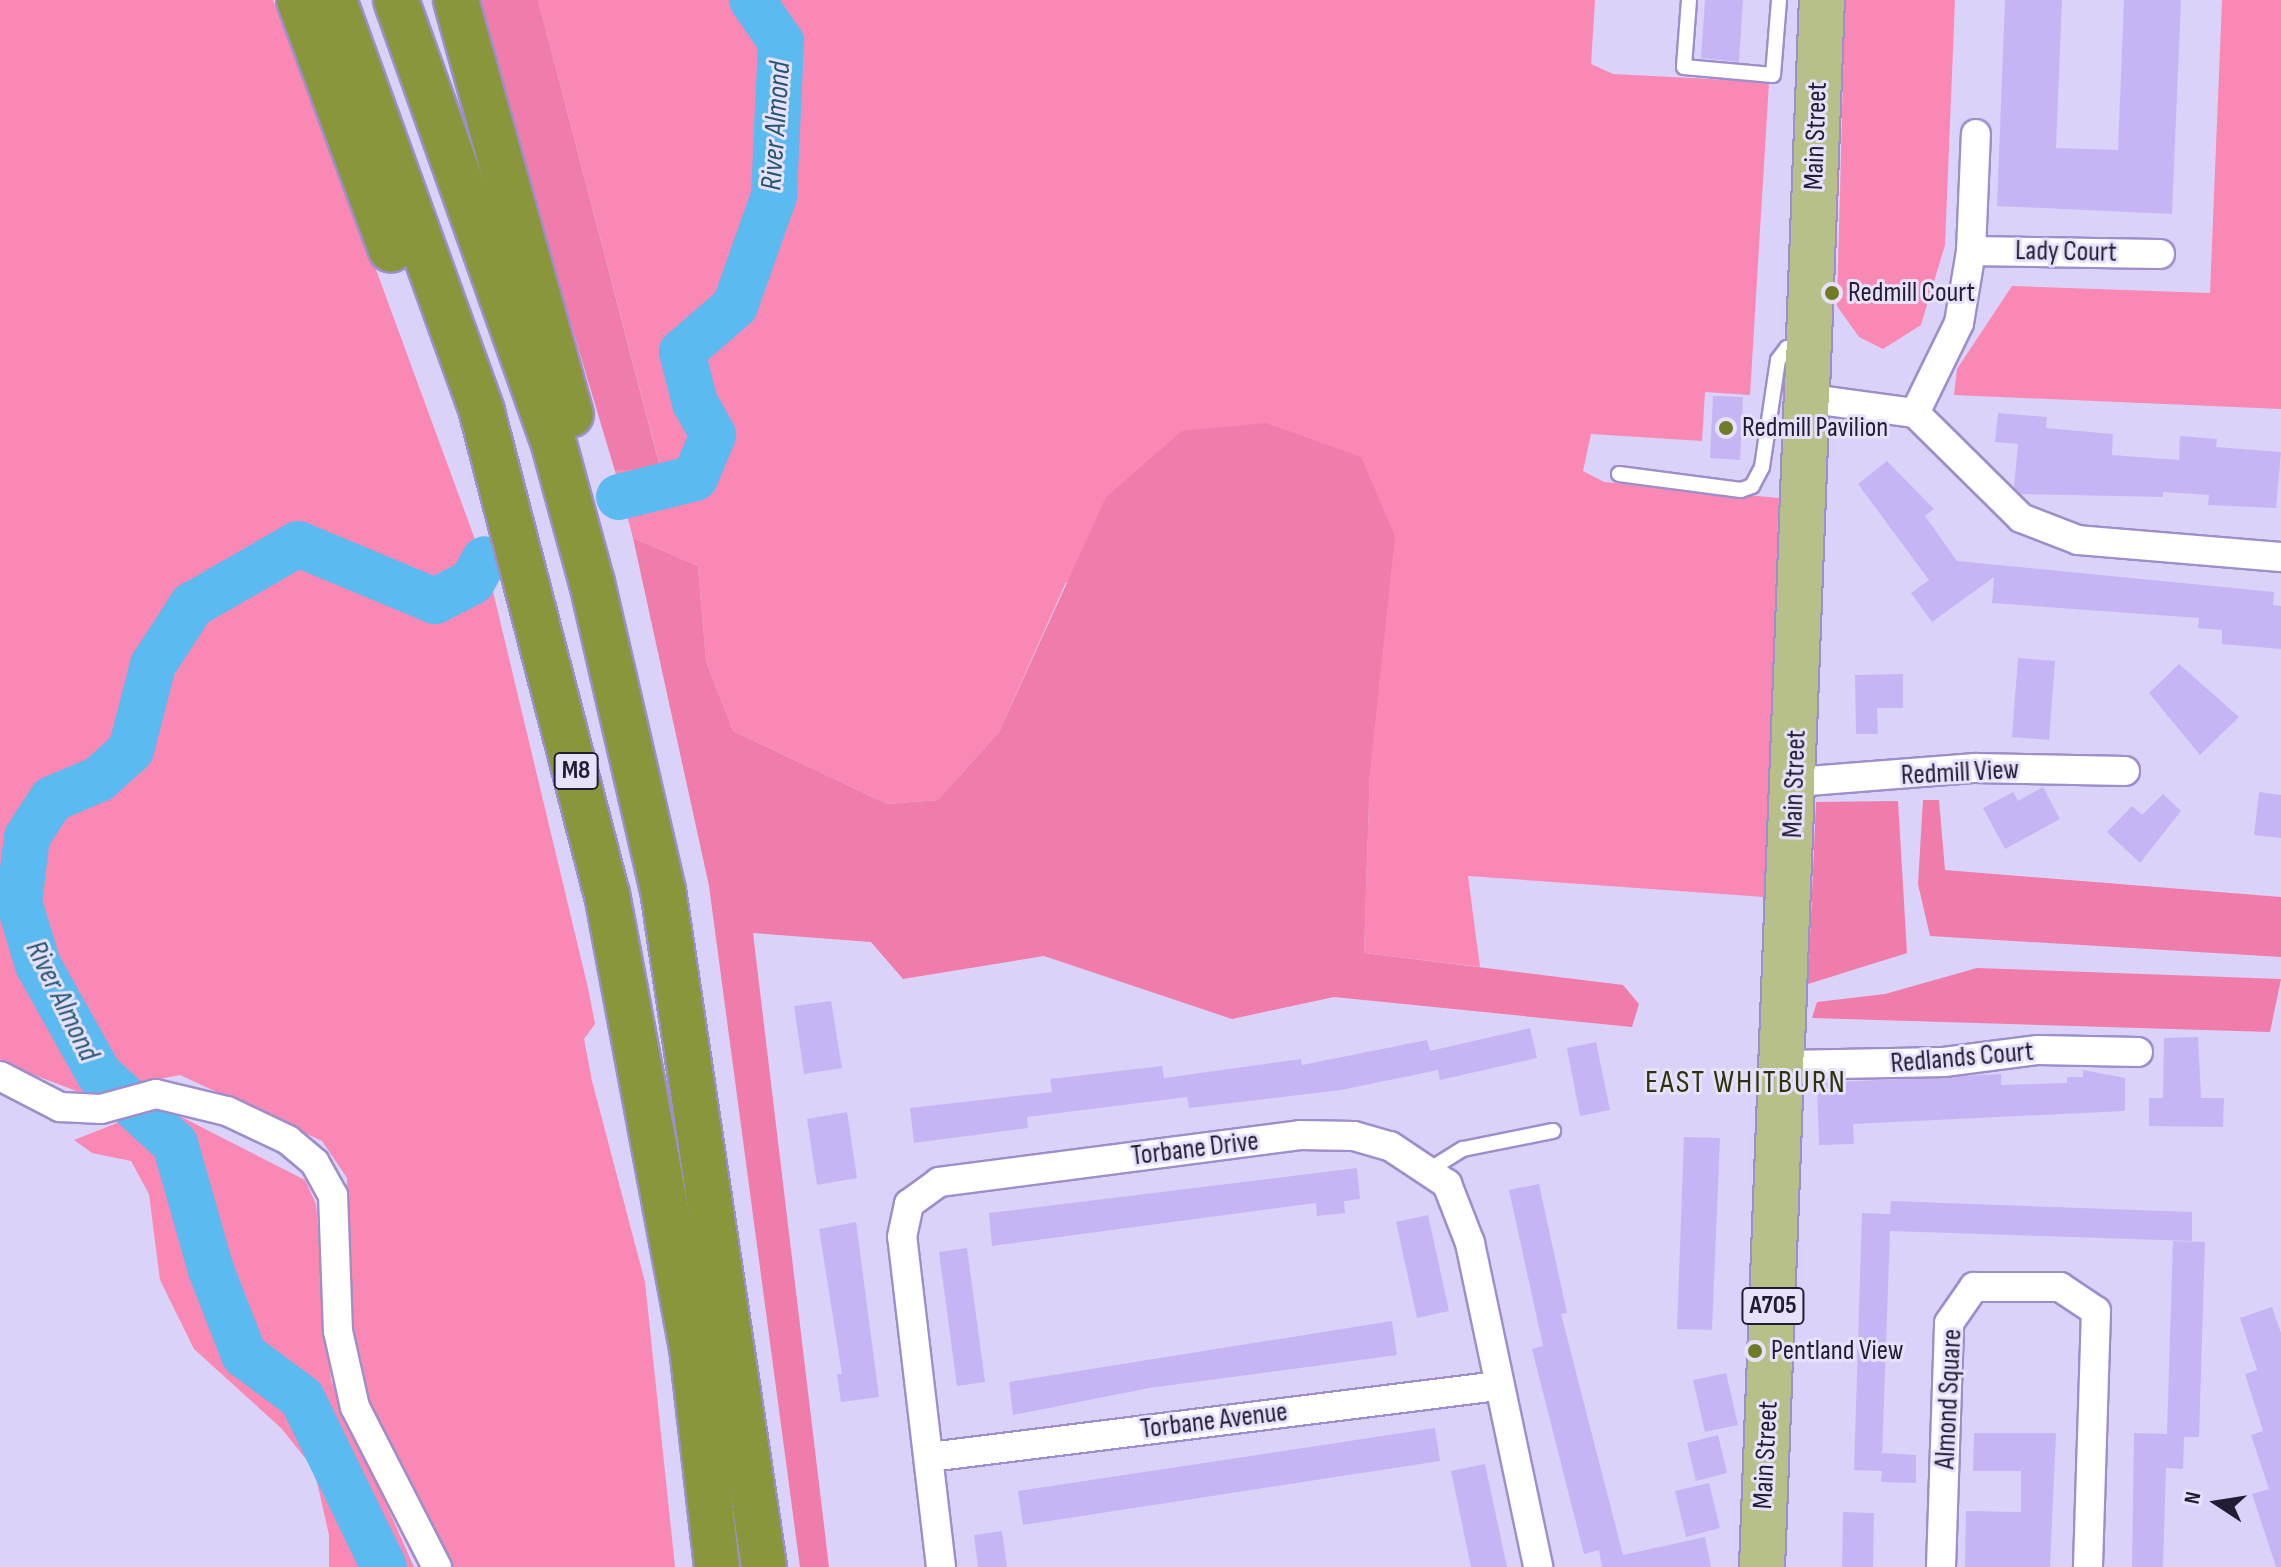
<!DOCTYPE html>
<style>
body{margin:0}
#map{position:relative;width:2281px;height:1567px;overflow:hidden;background:#dbd2f9;font-family:"Sofia Sans Condensed",sans-serif}
div>[style]{position:absolute}
[style*='--x']{left:calc(var(--x)*1px);top:calc(var(--y)*1px);width:calc(var(--w)*1px);rotate:calc(var(--a)*1deg)}
.green>*{inset:0;background:#f988b4}
.forest>*{inset:0;background:#ef7caa}
.river>*{height:46px;margin:-23px;padding:0 23px;transform-origin:23px;border-radius:23px;background:#5bbaf0}
.building>*{inset:0;background:#c6b5f4}
.roads{filter:drop-shadow(2px 0 #9e8eca) drop-shadow(-2px 0 #9e8eca) drop-shadow(0 2px #9e8eca) drop-shadow(0 -2px #9e8eca)}
.lane>*{height:14px;margin:-7px;padding:0 7px;transform-origin:7px;border-radius:7px;background:#fff}
.street>*{height:28px;margin:-14px;padding:0 14px;transform-origin:14px;border-radius:14px;background:#fff}
.primary>*{height:44px;margin:-22px;padding:0 22px;transform-origin:22px;border-radius:22px;background:#b8c089}
.highway>*{height:44px;margin:-22px;padding:0 22px;transform-origin:22px;border-radius:22px;background:#89963b}
.dots>*{width:22px;height:22px;translate:-50% -50%;box-sizing:border-box;border:4px solid #e8e1fc;border-radius:50%}
span{translate:-50% -50%;white-space:nowrap;text-align:center;line-height:1.15;-webkit-text-stroke:6px #e8e1fc;paint-order:stroke}
.shield-label span{padding:2px 6px;background:#e8e1fc;border:2px solid;border-radius:6px;-webkit-text-stroke-width:0}
.shield-label{font-size:26px;color:#231d34;font-weight:700}
.street-label{font-size:28px;color:#231d34}
.poi-label{font-size:28px;color:#231d34}
.left{translate:0 -50%;text-align:left}
.water-label{font-size:30px;color:#255874;font-style:italic}
.quarter-label{font-size:32px;color:#2e330b;letter-spacing:2px}
.north{position:absolute;left:2177px;top:1463px;width:80px;height:80px;-webkit-text-stroke:6px #e8e1fc;paint-order:stroke;rotate:282deg;font-size:22px;font-weight:700;line-height:32px;text-align:center;color:#231d34}
.north::after{content:'';display:block;margin:auto;width:28px;height:36px;background:#231d34;clip-path:polygon(50% 0,100% 100%,50% 72%,0 100%)}
</style>
<div id="map">
<div class="green">
<i style="clip-path:polygon(0 0,273px 0,294px 46px,491px 583px,588px 988px,595px 1024px,584px 1039px,592px 1081px,645px 1282px,675px 1567px,450px 1567px,366px 1401px,350px 1353px,347px 1178px,322px 1141px,180px 1075px,84px 1094px,0 1062px)"></i>
<i style="clip-path:polygon(538px 0,1595px 0,1591px 64px,1613px 74px,1769px 82px,1750px 395px,1705px 392px,1702px 441px,1591px 434px,1583px 471px,1604px 482px,1779px 498px,1764px 897px,1468px 876px,1480px 967px,1364px 953px,1370px 771px,1066px 582px,999px 732px,938px 800px,887px 804px,733px 731px,706px 661px,698px 566px,633px 538px,615px 471px,660px 466px)"></i>
<i style="clip-path:polygon(1845px 0,1955px 0,1945px 245px,1921px 325px,1883px 349px,1859px 337px,1837px 306px)"></i>
<i style="clip-path:polygon(2222px 0,2281px 0,2281px 409px,1954px 395px,1957px 369px,2012px 286px,2210px 293px)"></i>
<i style="clip-path:polygon(160px 1106px,305px 1180px,316px 1204px,331px 1380px,414px 1567px,329px 1567px,329px 1535px,314px 1469px,281px 1428px,194px 1349px,160px 1280px,149px 1194px,131px 1161px,92px 1153px,74px 1140px)"></i>
</div>
<div class="forest">
<i style="clip-path:polygon(474px 0,538px 0,660px 467px,615px 471px)"></i>
<i style="clip-path:polygon(1266px 423px,1361px 457px,1395px 536px,1370px 771px,1364px 953px,1623px 985px,1639px 1004px,1632px 1027px,1334px 997px,1232px 1019px,1044px 956px,903px 979px,871px 942px,753px 933px,829px 1567px,800px 1567px,709px 886px,633px 538px,698px 566px,706px 661px,733px 731px,887px 804px,938px 800px,999px 732px,1106px 497px,1182px 431px)"></i>
<i style="clip-path:polygon(1923px 800px,1939px 800px,1945px 870px,2281px 897px,2281px 957px,1930px 936px,1918px 884px)"></i>
<i style="clip-path:polygon(1898px 801px,1907px 953px,1808px 984px,1816px 802px)"></i>
<i style="clip-path:polygon(1977px 968px,2281px 979px,2270px 1032px,1812px 1018px,1817px 1002px,1885px 994px)"></i>
</div>
<div class="river">
<i style="--x:619;--y:497;--w:78;--a:-14"></i>
<i style="--x:695;--y:478;--w:47;--a:-67.3"></i>
<i style="--x:713;--y:435;--w:37;--a:-119"></i>
<i style="--x:695;--y:403;--w:53;--a:-104.3"></i>
<i style="--x:682;--y:352;--w:70;--a:-41"></i>
<i style="--x:735;--y:306;--w:117;--a:-70.5"></i>
<i style="--x:774;--y:196;--w:154;--a:-87.4"></i>
<i style="--x:781;--y:42;--w:51;--a:-124.6"></i>
<i style="--x:384;--y:1567;--w:188;--a:-115.9"></i>
<i style="--x:302;--y:1398;--w:72;--a:-143.4"></i>
<i style="--x:244;--y:1355;--w:91;--a:-111.2"></i>
<i style="--x:211;--y:1270;--w:131;--a:-105.9"></i>
<i style="--x:175;--y:1144;--w:103;--a:-137.4"></i>
<i style="--x:99;--y:1074;--w:125;--a:-119.2"></i>
<i style="--x:38;--y:965;--w:66;--a:-106.8"></i>
<i style="--x:19;--y:902;--w:65;--a:-83"></i>
<i style="--x:27;--y:837;--w:45;--a:-56.7"></i>
<i style="--x:52;--y:799;--w:51;--a:-23.1"></i>
<i style="--x:99;--y:779;--w:43;--a:-42.2"></i>
<i style="--x:131;--y:750;--w:88;--a:-75.5"></i>
<i style="--x:153;--y:665;--w:72;--a:-57"></i>
<i style="--x:192;--y:605;--w:122;--a:-29.9"></i>
<i style="--x:298;--y:544;--w:148;--a:22.6"></i>
<i style="--x:435;--y:601;--w:42;--a:-27.2"></i>
<i style="--x:472;--y:582;--w:26;--a:-61"></i>
</div>
<div class="building">
<i style="clip-path:polygon(1705px 0,1743px 0,1739px 62px,1701px 58px)"></i>
<i style="clip-path:polygon(2005px 0,2062px 0,2056px 148px,2118px 150px,2124px 0,2181px 0,2172px 214px,1997px 206px)"></i>
<i style="clip-path:polygon(1713px 396px,1743px 397px,1740px 460px,1710px 458px)"></i>
<i style="clip-path:polygon(1998px 413px,2047px 417px,2046px 428px,2113px 434px,2112px 455px,2179px 460px,2180px 436px,2217px 439px,2216px 447px,2281px 452px,2276px 508px,2208px 505px,2209px 495px,2163px 492px,2163px 497px,2021px 494px,2014px 487px,2018px 444px,1995px 442px)"></i>
<i style="clip-path:polygon(1887px 461px,1934px 509px,1925px 516px,1957px 561px,2274px 592px,2273px 605px,2281px 606px,2281px 649px,2222px 644px,2222px 630px,2198px 628px,2199px 618px,1992px 603px,1994px 577px,1932px 622px,1911px 593px,1929px 580px,1858px 484px)"></i>
<i style="clip-path:polygon(2018px 658px,2055px 661px,2049px 740px,2012px 737px)"></i>
<i style="clip-path:polygon(2179px 664px,2239px 717px,2200px 755px,2149px 693px)"></i>
<i style="clip-path:polygon(1903px 674px,1903px 708px,1877px 708px,1878px 734px,1856px 734px,1855px 675px)"></i>
<i style="clip-path:polygon(2043px 787px,2060px 819px,2005px 849px,1983px 808px,2013px 792px,2018px 801px)"></i>
<i style="clip-path:polygon(2259px 792px,2281px 795px,2281px 838px,2254px 835px)"></i>
<i style="clip-path:polygon(2163px 794px,2181px 811px,2140px 863px,2107px 832px,2132px 806px,2142px 815px)"></i>
<i style="clip-path:polygon(831px 1001px,842px 1068px,804px 1074px,794px 1006px)"></i>
<i style="clip-path:polygon(1530px 1028px,1537px 1058px,1440px 1080px,1438px 1070px,1341px 1090px,1189px 1108px,1187px 1097px,1027px 1117px,1028px 1128px,914px 1143px,910px 1108px,1052px 1092px,1050px 1079px,1162px 1066px,1164px 1078px,1301px 1059px,1302px 1065px,1427px 1040px,1430px 1051px)"></i>
<i style="clip-path:polygon(2198px 1037px,2201px 1098px,2224px 1098px,2223px 1127px,2149px 1126px,2149px 1098px,2163px 1098px,2164px 1038px)"></i>
<i style="clip-path:polygon(1596px 1042px,1610px 1110px,1580px 1116px,1567px 1048px)"></i>
<i style="clip-path:polygon(2083px 1070px,2125px 1078px,2125px 1111px,1853px 1124px,1854px 1144px,1819px 1145px,1817px 1083px,2001px 1074px,2001px 1085px,2067px 1083px,2067px 1077px,2083px 1077px)"></i>
<i style="clip-path:polygon(847px 1112px,857px 1178px,817px 1185px,807px 1119px)"></i>
<i style="clip-path:polygon(1684px 1137px,1720px 1138px,1712px 1330px,1677px 1329px)"></i>
<i style="clip-path:polygon(1357px 1168px,1360px 1199px,1344px 1201px,1345px 1213px,1317px 1216px,1316px 1203px,992px 1246px,989px 1213px)"></i>
<i style="clip-path:polygon(1539px 1184px,1567px 1313px,1561px 1314px,1623px 1555px,1705px 1537px,1711px 1567px,1602px 1567px,1599px 1550px,1584px 1554px,1532px 1349px,1543px 1346px,1509px 1190px)"></i>
<i style="clip-path:polygon(1891px 1201px,2192px 1212px,2192px 1241px,1890px 1231px,1882px 1459px,1882px 1453px,1916px 1455px,1916px 1483px,1881px 1482px,1882px 1471px,1854px 1470px,1862px 1213px,1890px 1214px)"></i>
<i style="clip-path:polygon(1428px 1215px,1449px 1311px,1417px 1318px,1396px 1222px)"></i>
<i style="clip-path:polygon(856px 1222px,879px 1397px,841px 1402px,837px 1374px,842px 1374px,819px 1229px)"></i>
<i style="clip-path:polygon(2173px 1241px,2205px 1242px,2199px 1437px,2184px 1437px,2183px 1469px,2166px 1468px,2163px 1567px,2132px 1567px,2134px 1433px,2167px 1434px)"></i>
<i style="clip-path:polygon(967px 1248px,985px 1382px,957px 1386px,939px 1252px)"></i>
<i style="clip-path:polygon(2272px 1307px,2281px 1333px,2281px 1567px,2276px 1567px,2252px 1494px,2269px 1489px,2251px 1435px,2263px 1431px,2245px 1374px,2257px 1370px,2240px 1318px)"></i>
<i style="clip-path:polygon(1392px 1321px,1397px 1355px,1149px 1388px,1013px 1415px,1009px 1382px)"></i>
<i style="clip-path:polygon(1726px 1373px,1738px 1425px,1705px 1432px,1693px 1380px)"></i>
<i style="clip-path:polygon(1435px 1428px,1440px 1461px,1023px 1525px,1018px 1491px)"></i>
<i style="clip-path:polygon(1974px 1433px,2056px 1433px,2050px 1567px,1965px 1567px,1966px 1511px,2021px 1512px,2021px 1471px,1973px 1471px)"></i>
<i style="clip-path:polygon(1718px 1435px,1727px 1473px,1696px 1481px,1687px 1443px)"></i>
<i style="clip-path:polygon(1485px 1464px,1507px 1567px,1471px 1567px,1451px 1471px)"></i>
<i style="clip-path:polygon(1709px 1483px,1720px 1528px,1686px 1537px,1675px 1491px)"></i>
<i style="clip-path:polygon(1843px 1512px,1874px 1513px,1873px 1567px,1842px 1567px)"></i>
<i style="clip-path:polygon(1002px 1531px,1007px 1567px,978px 1567px,974px 1535px)"></i>
</div>
<div class="roads">
<div class="lane">
<i style="--x:1689;--y:0;--w:67;--a:94.3"></i>
<i style="--x:1684;--y:67;--w:89;--a:5.1"></i>
<i style="--x:1773;--y:75;--w:75;--a:-85.4"></i>
<i style="--x:1619;--y:474;--w:123;--a:7.5"></i>
<i style="--x:1741;--y:490;--w:12;--a:-20"></i>
<i style="--x:1752;--y:486;--w:21;--a:-62"></i>
<i style="--x:1762;--y:467;--w:108;--a:-81.5"></i>
<i style="--x:1778;--y:360;--w:15;--a:-53"></i>
<i style="--x:1787;--y:348;--w:17;--a:-3"></i>
<i style="--x:1429;--y:1170;--w:40;--a:-32"></i>
<i style="--x:1463;--y:1149;--w:92;--a:-11.3"></i>
</div>
<div class="street">
<i style="--x:1971;--y:251;--w:189;--a:0.9"></i>
<i style="--x:1805;--y:398;--w:111;--a:7.8"></i>
<i style="--x:1915;--y:413;--w:149;--a:44.7"></i>
<i style="--x:2021;--y:518;--w:61;--a:21.1"></i>
<i style="--x:2078;--y:540;--w:204;--a:4.8"></i>
<i style="--x:1915;--y:413;--w:100;--a:-63.9"></i>
<i style="--x:1959;--y:323;--w:73;--a:-80.5"></i>
<i style="--x:1971;--y:251;--w:117;--a:-87.6"></i>
<i style="--x:1796;--y:782;--w:180;--a:-4.5"></i>
<i style="--x:1975;--y:768;--w:150;--a:1.1"></i>
<i style="--x:1785;--y:1065;--w:159;--a:-1.1"></i>
<i style="--x:1944;--y:1062;--w:95;--a:-7.3"></i>
<i style="--x:2038;--y:1050;--w:100;--a:1.1"></i>
<i style="--x:0;--y:1076;--w:68;--a:27.3"></i>
<i style="--x:60;--y:1107;--w:41;--a:2.8"></i>
<i style="--x:101;--y:1109;--w:57;--a:-15.3"></i>
<i style="--x:156;--y:1094;--w:73;--a:13.5"></i>
<i style="--x:227;--y:1111;--w:68;--a:25.4"></i>
<i style="--x:288;--y:1140;--w:35;--a:40"></i>
<i style="--x:315;--y:1163;--w:37;--a:61"></i>
<i style="--x:333;--y:1195;--w:136;--a:87.9"></i>
<i style="--x:338;--y:1331;--w:78;--a:77.4"></i>
<i style="--x:355;--y:1407;--w:180;--a:62.9"></i>
<i style="--x:930;--y:1457;--w:572;--a:-7.13"></i>
<i style="--x:941;--y:1567;--w:332;--a:-96.7"></i>
<i style="--x:902;--y:1237;--w:34;--a:-78"></i>
<i style="--x:909;--y:1204;--w:37;--a:-36"></i>
<i style="--x:939;--y:1182;--w:364;--a:-7.4"></i>
<i style="--x:1300;--y:1135;--w:54;--a:1.1"></i>
<i style="--x:1354;--y:1136;--w:37;--a:16"></i>
<i style="--x:1390;--y:1146;--w:69;--a:33.7"></i>
<i style="--x:1447;--y:1184;--w:63;--a:68.7"></i>
<i style="--x:1470;--y:1243;--w:331;--a:78.1"></i>
<i style="--x:1941;--y:1567;--w:244;--a:-88.1"></i>
<i style="--x:1949;--y:1323;--w:44;--a:-55.2"></i>
<i style="--x:1974;--y:1287;--w:86;--a:0"></i>
<i style="--x:2060;--y:1287;--w:43;--a:33.7"></i>
<i style="--x:2096;--y:1311;--w:256;--a:91.8"></i>
</div>
<div class="primary">
<i style="--x:1762;--y:1567;--w:1568;--a:-87.81"></i>
</div>
<div class="highway">
<i style="--x:299;--y:0;--w:266;--a:69.8"></i>
<i style="--x:334;--y:0;--w:438;--a:70.2"></i>
<i style="--x:482;--y:412;--w:498;--a:75.5"></i>
<i style="--x:607;--y:894;--w:461;--a:79.4"></i>
<i style="--x:692;--y:1347;--w:221;--a:83.5"></i>
<i style="--x:396;--y:0;--w:464;--a:70.4"></i>
<i style="--x:552;--y:437;--w:151;--a:74.7"></i>
<i style="--x:592;--y:583;--w:315;--a:77"></i>
<i style="--x:663;--y:890;--w:684;--a:81.51"></i>
<i style="--x:456;--y:0;--w:430;--a:74.5"></i>
</div>
</div>
<div class="dots">
<i style="left:1832px;top:293px;background:#707b27"></i>
<i style="left:1726px;top:428px;background:#707b27"></i>
<i style="left:1755px;top:1351px;background:#707b27"></i>
</div>
<div class="shield-label">
<span style="left:576px;top:771px">M8</span>
<span style="left:1773px;top:1306px">A705</span>
</div>
<div class="street-label">
<span style="left:1816px;top:136px;rotate:-88deg">Main Street</span>
<span style="left:2066px;top:252px;rotate:1deg">Lady Court</span>
<span style="left:1960px;top:773px;rotate:-3deg">Redmill View</span>
<span style="left:1795px;top:784px;rotate:-88deg">Main Street</span>
<span style="left:1962px;top:1058px;rotate:-5deg">Redlands Court</span>
<span style="left:1195px;top:1149px;rotate:-7deg">Torbane Drive</span>
<span style="left:1949px;top:1399px;rotate:-87deg">Almond Square</span>
<span style="left:1214px;top:1421px;rotate:-7deg">Torbane Avenue</span>
<span style="left:1766px;top:1455px;rotate:-87deg">Main Street</span>
</div>
<div class="poi-label">
<span class="left" style="left:1848px;top:293px">Redmill Court</span>
<span class="left" style="left:1742px;top:428px">Redmill Pavilion</span>
<span class="left" style="left:1771px;top:1351px">Pentland View</span>
</div>
<div class="water-label">
<span style="left:776px;top:126px;rotate:-86deg">River Almond</span>
<span style="left:62px;top:1001px;rotate:64deg">River Almond</span>
</div>
<div class="quarter-label">
<span style="left:1746px;top:1083px">EAST WHITBURN</span>
</div>
<div class="north">N</div>
</div>
